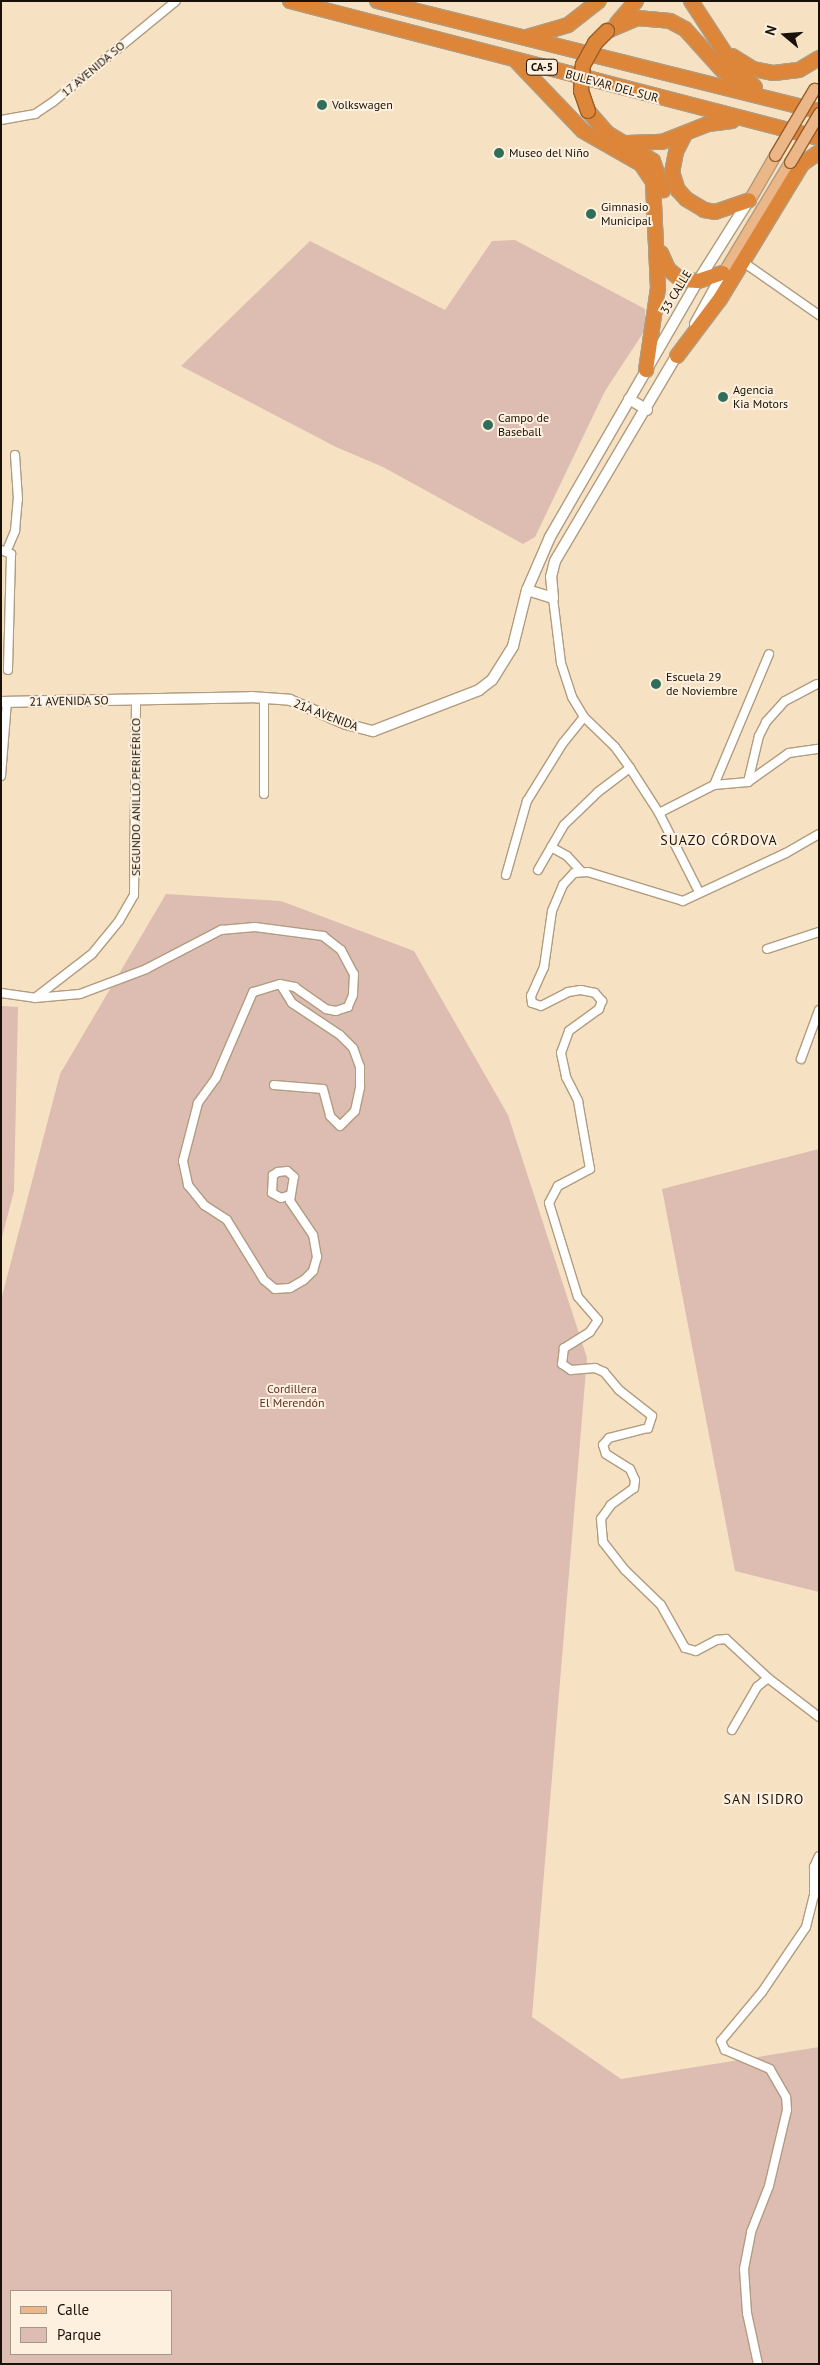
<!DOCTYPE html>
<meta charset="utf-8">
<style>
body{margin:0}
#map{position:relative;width:820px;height:2365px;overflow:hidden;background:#f7e1c3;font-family:"PT Sans",sans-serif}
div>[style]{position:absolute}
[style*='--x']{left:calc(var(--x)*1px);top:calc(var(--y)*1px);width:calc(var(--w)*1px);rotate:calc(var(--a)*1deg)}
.green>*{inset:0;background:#ddbcb1}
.roads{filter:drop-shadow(1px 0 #b09c7f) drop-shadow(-1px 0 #b09c7f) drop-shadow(0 1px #b09c7f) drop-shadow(0 -1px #b09c7f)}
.street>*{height:8px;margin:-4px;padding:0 4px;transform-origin:4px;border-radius:4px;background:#fff}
.secondary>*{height:10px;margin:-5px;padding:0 5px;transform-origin:5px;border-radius:5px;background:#fff}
.primary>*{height:11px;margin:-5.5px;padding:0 5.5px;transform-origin:5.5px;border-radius:5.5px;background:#ebb688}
.highway>*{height:14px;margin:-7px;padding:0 7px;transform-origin:7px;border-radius:7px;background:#dd8639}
.bridges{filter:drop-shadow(1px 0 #985d28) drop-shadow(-1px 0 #985d28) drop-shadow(0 1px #985d28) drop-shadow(0 -1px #985d28)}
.primary-bridge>*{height:11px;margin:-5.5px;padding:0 5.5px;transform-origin:5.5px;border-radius:5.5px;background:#ebb688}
.highway-bridge>*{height:14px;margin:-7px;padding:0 7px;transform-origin:7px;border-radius:7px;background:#dd8639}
.dots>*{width:14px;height:14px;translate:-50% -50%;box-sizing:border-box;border:2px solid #fdf0de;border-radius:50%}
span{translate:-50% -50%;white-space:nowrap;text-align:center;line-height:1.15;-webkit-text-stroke:4px #fdf0de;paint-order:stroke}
.shield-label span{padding:1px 4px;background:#fdf0de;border:1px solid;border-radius:4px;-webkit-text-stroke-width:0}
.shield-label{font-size:11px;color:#191107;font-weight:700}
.street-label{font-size:12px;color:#191107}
.poi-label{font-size:12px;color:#191107}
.left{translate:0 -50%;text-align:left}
.park-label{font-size:12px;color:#5f3120}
.neighbourhood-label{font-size:14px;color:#191107;letter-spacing:1px}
.frame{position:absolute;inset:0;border:2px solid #191107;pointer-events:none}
.legend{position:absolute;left:10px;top:2290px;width:162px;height:65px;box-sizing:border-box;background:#fdf0de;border:1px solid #a29788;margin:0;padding:6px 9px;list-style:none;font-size:15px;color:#191107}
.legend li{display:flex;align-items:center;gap:10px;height:25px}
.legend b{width:25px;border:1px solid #a29788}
.north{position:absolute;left:760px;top:10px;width:50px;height:50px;-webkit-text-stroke:4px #fdf0de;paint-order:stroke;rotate:288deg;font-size:14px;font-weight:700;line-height:20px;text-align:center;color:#191107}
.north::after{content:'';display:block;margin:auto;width:18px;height:22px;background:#191107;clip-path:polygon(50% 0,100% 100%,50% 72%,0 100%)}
</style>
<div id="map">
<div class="green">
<i style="clip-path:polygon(515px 240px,645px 309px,645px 330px,605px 391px,535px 537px,523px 544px,383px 467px,336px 447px,181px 366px,310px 241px,445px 310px,492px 241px)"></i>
<i style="clip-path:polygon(evenodd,166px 894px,281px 901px,414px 951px,508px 1115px,587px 1358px,532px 2017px,621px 2079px,819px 2047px,819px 2364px,1px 2364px,1px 1300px,60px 1074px,166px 894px,11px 2291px,171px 2291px,171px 2354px,11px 2354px,11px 2291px)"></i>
<i style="clip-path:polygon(1px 1006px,18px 1007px,14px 1191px,1px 1241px)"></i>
<i style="clip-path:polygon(819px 1149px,819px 1592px,735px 1571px,662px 1189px)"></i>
</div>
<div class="roads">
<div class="street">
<i style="--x:1;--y:120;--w:35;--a:-10"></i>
<i style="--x:35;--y:114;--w:22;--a:-34"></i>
<i style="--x:53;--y:102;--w:159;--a:-39.4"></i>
<i style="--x:743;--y:262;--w:93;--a:34.9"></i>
<i style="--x:1;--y:550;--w:11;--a:22"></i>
<i style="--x:11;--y:554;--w:116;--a:91.5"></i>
<i style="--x:7;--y:550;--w:21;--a:-67"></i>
<i style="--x:15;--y:531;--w:32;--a:-85"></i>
<i style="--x:18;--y:499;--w:44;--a:-93.9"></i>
<i style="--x:553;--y:598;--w:65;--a:83"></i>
<i style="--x:561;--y:663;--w:36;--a:72"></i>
<i style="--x:572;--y:697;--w:23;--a:59"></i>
<i style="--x:584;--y:717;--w:43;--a:44.1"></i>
<i style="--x:615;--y:747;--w:26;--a:54"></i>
<i style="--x:630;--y:768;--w:54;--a:57.2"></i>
<i style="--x:659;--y:813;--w:89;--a:63.1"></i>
<i style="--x:1;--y:776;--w:74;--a:-85.4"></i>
<i style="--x:748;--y:782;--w:47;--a:-76.6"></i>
<i style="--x:759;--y:736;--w:16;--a:-63"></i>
<i style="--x:766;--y:722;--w:28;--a:-48"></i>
<i style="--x:785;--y:701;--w:36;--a:-28"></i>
<i style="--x:714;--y:785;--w:142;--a:-67.2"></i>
<i style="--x:264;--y:794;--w:94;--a:-90"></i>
<i style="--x:659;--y:813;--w:62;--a:-27"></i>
<i style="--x:714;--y:785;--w:34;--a:-5"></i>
<i style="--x:748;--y:782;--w:50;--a:-35.3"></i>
<i style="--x:789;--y:753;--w:30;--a:-8"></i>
<i style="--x:819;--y:834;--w:38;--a:150"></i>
<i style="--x:786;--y:853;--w:114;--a:155"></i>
<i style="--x:683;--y:901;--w:99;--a:-163"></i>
<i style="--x:588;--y:872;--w:14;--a:176"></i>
<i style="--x:574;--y:873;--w:16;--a:133"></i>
<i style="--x:563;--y:885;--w:28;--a:113"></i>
<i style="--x:552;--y:911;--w:57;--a:98.1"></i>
<i style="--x:544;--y:967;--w:32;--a:114"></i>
<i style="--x:531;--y:996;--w:7;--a:82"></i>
<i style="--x:532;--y:1003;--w:9;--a:18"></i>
<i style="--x:541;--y:1006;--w:30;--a:-27"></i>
<i style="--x:568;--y:992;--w:13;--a:-9"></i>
<i style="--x:581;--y:990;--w:14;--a:12"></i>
<i style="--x:595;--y:993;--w:11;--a:49"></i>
<i style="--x:602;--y:1001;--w:9;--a:111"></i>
<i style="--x:599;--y:1009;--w:37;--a:144"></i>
<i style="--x:569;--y:1031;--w:23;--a:110"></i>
<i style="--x:561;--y:1053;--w:25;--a:78"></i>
<i style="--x:566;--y:1077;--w:27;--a:63"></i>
<i style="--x:578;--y:1101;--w:69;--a:80"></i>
<i style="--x:590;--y:1169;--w:36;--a:152"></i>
<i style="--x:558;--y:1186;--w:19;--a:118"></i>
<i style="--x:549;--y:1203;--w:98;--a:72.9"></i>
<i style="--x:578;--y:1297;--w:30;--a:49"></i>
<i style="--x:598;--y:1320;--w:14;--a:124"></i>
<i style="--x:590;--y:1332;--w:31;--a:148"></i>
<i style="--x:564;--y:1348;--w:16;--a:97"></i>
<i style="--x:562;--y:1364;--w:11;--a:34"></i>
<i style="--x:571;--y:1370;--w:24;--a:-5"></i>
<i style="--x:595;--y:1368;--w:10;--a:24"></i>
<i style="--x:604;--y:1372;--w:23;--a:50"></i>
<i style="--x:619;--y:1390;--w:42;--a:38.2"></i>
<i style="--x:652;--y:1416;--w:13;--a:108"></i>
<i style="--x:648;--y:1428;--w:40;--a:165.6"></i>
<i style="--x:609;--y:1438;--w:9;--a:131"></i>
<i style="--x:603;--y:1445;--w:9;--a:72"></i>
<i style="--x:606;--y:1454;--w:28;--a:32"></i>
<i style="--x:630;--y:1469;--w:12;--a:66"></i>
<i style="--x:635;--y:1480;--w:8;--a:97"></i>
<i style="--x:634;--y:1488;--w:29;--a:144"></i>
<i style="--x:611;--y:1505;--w:17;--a:126"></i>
<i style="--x:601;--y:1519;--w:23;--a:85"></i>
<i style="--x:603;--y:1542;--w:36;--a:52"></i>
<i style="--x:625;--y:1570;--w:50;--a:44.2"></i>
<i style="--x:661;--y:1605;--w:49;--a:60.8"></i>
<i style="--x:685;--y:1648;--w:11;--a:15"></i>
<i style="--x:696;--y:1651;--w:24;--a:-28"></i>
<i style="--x:717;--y:1640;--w:9;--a:-6"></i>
<i style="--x:726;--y:1639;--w:57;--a:42.9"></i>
<i style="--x:768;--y:1678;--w:64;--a:37.4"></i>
<i style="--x:551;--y:847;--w:18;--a:29"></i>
<i style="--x:567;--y:856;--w:21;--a:47"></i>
<i style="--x:538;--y:870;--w:52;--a:-60"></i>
<i style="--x:564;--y:825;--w:47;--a:-44.1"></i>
<i style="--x:598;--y:792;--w:40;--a:-37"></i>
<i style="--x:506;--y:875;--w:77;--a:-74.2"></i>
<i style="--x:527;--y:801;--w:68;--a:-58.2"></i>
<i style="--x:563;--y:743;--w:33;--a:-51"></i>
<i style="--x:767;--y:949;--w:55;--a:-18.1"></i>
<i style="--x:1;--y:993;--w:34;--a:8"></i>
<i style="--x:35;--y:998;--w:45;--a:-5.1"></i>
<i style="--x:80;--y:994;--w:71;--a:-20.7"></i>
<i style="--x:146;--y:969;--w:85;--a:-27.5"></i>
<i style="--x:221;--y:930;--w:34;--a:-5"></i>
<i style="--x:255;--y:927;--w:69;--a:7.5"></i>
<i style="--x:323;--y:936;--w:23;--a:38"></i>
<i style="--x:341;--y:950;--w:27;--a:62"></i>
<i style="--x:354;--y:974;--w:21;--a:93"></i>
<i style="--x:353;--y:995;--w:13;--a:113"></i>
<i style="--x:348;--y:1007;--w:13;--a:162"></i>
<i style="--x:336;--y:1011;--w:10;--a:-169"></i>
<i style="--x:326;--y:1009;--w:38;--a:-145"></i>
<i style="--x:295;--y:987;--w:15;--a:-169"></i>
<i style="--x:280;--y:984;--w:28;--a:163"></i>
<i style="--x:253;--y:992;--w:94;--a:113.3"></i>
<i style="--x:216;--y:1078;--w:31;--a:126"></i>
<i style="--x:198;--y:1103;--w:60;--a:104.5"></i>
<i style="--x:183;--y:1161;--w:25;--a:78"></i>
<i style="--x:188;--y:1185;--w:26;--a:51"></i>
<i style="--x:204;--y:1205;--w:27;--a:33"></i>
<i style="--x:227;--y:1220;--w:70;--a:58.3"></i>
<i style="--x:264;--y:1280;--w:14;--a:39"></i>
<i style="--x:275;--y:1289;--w:15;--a:-4"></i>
<i style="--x:290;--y:1288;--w:16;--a:-30"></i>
<i style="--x:304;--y:1280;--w:13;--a:-45"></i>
<i style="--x:313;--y:1271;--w:15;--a:-74"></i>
<i style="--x:317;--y:1257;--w:22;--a:-100"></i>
<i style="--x:313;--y:1235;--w:41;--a:-124.1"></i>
<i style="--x:290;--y:1201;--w:24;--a:-81"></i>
<i style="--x:294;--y:1177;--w:9;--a:-139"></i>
<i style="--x:287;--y:1171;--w:9;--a:174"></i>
<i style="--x:278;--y:1172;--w:6;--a:149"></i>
<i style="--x:273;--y:1175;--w:18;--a:93"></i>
<i style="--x:272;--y:1193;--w:10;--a:29"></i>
<i style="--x:281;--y:1198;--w:9;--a:-18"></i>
<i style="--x:35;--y:998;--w:72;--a:-37.7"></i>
<i style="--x:92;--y:954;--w:43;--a:-50.7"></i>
<i style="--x:119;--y:921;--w:30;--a:-60"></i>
<i style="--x:134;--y:895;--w:195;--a:-89.4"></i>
<i style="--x:801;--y:1059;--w:52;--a:-69.8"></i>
<i style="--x:274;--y:1085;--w:49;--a:4.7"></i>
<i style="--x:323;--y:1089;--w:28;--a:75"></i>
<i style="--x:330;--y:1116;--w:14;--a:45"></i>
<i style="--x:340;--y:1126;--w:21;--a:-45"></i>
<i style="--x:355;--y:1111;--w:25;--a:-78"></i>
<i style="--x:360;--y:1087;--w:20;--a:-90"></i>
<i style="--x:360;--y:1067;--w:20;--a:-110"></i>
<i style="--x:353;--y:1048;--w:18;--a:-135"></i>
<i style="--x:340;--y:1035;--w:58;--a:-146.3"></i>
<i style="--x:292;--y:1003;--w:22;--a:-122"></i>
<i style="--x:732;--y:1730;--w:50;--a:-59.8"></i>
<i style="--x:757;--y:1687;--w:14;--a:-39"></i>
<i style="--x:758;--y:2364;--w:52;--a:-102.2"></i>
<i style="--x:747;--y:2313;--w:44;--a:-93.9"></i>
<i style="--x:744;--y:2269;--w:38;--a:-79"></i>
<i style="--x:751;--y:2232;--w:49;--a:-68.6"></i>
<i style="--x:769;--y:2186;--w:78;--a:-76.7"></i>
<i style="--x:787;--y:2110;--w:13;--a:-94"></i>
<i style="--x:786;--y:2097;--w:32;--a:-120"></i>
<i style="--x:770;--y:2069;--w:49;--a:-157.1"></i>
<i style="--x:725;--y:2050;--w:10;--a:-114"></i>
<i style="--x:721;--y:2041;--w:64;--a:-50.1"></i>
<i style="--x:762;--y:1992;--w:78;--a:-55.9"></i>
<i style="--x:806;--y:1927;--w:32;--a:-76"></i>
<i style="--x:814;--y:1896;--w:29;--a:-90"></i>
<i style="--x:814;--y:1867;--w:12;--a:-66"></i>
</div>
<div class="secondary">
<i style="--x:695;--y:324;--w:58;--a:-61.2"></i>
<i style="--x:629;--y:399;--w:21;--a:31"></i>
<i style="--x:527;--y:590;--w:27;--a:17"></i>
<i style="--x:553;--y:598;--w:21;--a:-95"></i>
<i style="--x:551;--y:577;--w:16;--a:-76"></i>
<i style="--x:555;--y:561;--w:245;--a:-59.4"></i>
<i style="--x:1;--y:702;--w:250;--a:-1.1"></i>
<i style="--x:251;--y:697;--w:39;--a:4"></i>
<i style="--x:290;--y:700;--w:61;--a:23.2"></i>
<i style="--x:346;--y:724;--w:28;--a:15"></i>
<i style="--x:373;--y:731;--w:114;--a:-21.1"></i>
<i style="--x:479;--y:690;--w:16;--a:-38"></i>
<i style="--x:492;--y:680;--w:40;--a:-58"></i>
<i style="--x:513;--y:646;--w:58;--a:-76"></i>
<i style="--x:527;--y:590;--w:58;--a:-66.5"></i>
<i style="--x:550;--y:537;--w:296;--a:-60"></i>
<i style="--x:698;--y:281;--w:96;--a:-57.8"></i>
</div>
<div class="primary">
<i style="--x:749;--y:200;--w:52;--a:-60"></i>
<i style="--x:723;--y:273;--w:130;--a:-58.9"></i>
</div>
<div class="highway">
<i style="--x:290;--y:1;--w:546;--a:14.52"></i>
<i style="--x:377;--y:1;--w:455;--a:14"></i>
<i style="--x:691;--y:1;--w:79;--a:56.9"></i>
<i style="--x:734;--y:67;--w:29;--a:44"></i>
<i style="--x:617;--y:23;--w:29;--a:-49"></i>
<i style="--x:607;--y:31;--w:33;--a:-23"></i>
<i style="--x:637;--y:18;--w:33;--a:5"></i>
<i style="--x:670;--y:21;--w:17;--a:28"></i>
<i style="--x:685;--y:29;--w:54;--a:48"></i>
<i style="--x:721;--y:69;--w:30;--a:40"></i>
<i style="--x:527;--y:37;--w:43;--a:-16.3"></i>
<i style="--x:568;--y:25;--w:39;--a:-38"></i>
<i style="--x:732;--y:56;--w:25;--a:32"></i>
<i style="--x:753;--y:69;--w:21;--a:11"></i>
<i style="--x:774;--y:73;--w:25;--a:-7"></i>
<i style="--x:799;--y:70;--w:23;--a:-31"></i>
<i style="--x:517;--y:62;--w:95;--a:46.3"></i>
<i style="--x:583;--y:131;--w:67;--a:29.6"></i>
<i style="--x:641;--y:164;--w:22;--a:56"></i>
<i style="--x:653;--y:182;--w:106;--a:87.3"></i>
<i style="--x:658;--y:288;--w:83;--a:98.3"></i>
<i style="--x:588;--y:111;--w:29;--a:49"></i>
<i style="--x:607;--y:133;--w:54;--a:31.3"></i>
<i style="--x:653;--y:161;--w:31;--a:71"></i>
<i style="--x:685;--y:134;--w:20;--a:117"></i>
<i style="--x:676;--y:152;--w:20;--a:101"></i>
<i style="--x:672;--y:172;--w:19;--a:72"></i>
<i style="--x:678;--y:190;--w:12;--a:48"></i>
<i style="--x:686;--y:199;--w:21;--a:31"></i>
<i style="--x:704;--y:210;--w:11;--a:10"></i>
<i style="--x:715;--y:212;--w:36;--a:-19"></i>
<i style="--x:628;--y:143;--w:34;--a:-2"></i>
<i style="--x:662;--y:142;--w:49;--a:-21.4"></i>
<i style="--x:708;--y:124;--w:24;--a:-7"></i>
<i style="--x:661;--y:253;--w:17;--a:66"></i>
<i style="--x:668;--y:269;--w:17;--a:40"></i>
<i style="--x:681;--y:280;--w:17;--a:3"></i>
<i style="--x:698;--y:281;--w:26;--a:-18"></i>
<i style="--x:677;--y:356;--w:71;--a:-53"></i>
<i style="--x:720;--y:299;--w:158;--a:-58.7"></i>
<i style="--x:802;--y:164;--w:21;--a:-35"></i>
</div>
</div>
<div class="bridges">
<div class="primary-bridge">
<i style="--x:775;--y:155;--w:77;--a:-59.4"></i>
<i style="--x:790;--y:162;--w:57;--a:-59.4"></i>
</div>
<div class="highway-bridge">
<i style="--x:588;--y:111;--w:21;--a:-109"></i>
<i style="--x:581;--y:91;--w:26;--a:-86"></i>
<i style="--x:583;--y:65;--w:25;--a:-61"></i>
<i style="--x:595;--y:43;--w:17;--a:-45"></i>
</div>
</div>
<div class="dots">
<i style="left:322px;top:105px;background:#316e59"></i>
<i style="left:499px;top:153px;background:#316e59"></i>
<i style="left:591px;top:214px;background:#316e59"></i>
<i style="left:723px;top:397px;background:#316e59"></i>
<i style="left:488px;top:425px;background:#316e59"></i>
<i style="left:656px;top:684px;background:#316e59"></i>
</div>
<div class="shield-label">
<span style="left:542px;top:67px">CA-5</span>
</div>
<div class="street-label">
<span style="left:93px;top:69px;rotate:-40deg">17 AVENIDA SO</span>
<span style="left:612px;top:86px;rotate:15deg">BULEVAR DEL SUR</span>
<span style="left:676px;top:292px;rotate:-59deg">33 CALLE</span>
<span style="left:69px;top:701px;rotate:-1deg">21 AVENIDA SO</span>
<span style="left:326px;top:715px;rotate:21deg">21A AVENIDA</span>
<span style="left:136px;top:797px;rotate:-90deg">SEGUNDO ANILLO PERIFÉRICO</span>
</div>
<div class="poi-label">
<span class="left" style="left:332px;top:105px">Volkswagen</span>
<span class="left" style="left:509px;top:153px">Museo del Niño</span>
<span class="left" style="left:601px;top:214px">Gimnasio<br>Municipal</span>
<span class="left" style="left:733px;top:397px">Agencia<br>Kia Motors</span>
<span class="left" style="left:498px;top:425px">Campo de<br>Baseball</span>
<span class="left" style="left:666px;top:684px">Escuela 29<br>de Noviembre</span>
</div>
<div class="park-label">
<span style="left:292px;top:1396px">Cordillera<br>El Merendón</span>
</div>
<div class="neighbourhood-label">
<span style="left:719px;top:840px">SUAZO CÓRDOVA</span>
<span style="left:764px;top:1799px">SAN ISIDRO</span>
</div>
<div class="frame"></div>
<ul class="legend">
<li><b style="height:6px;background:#ebb688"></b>Calle</li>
<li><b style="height:14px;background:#ddbcb1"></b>Parque</li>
</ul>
<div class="north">N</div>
</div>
